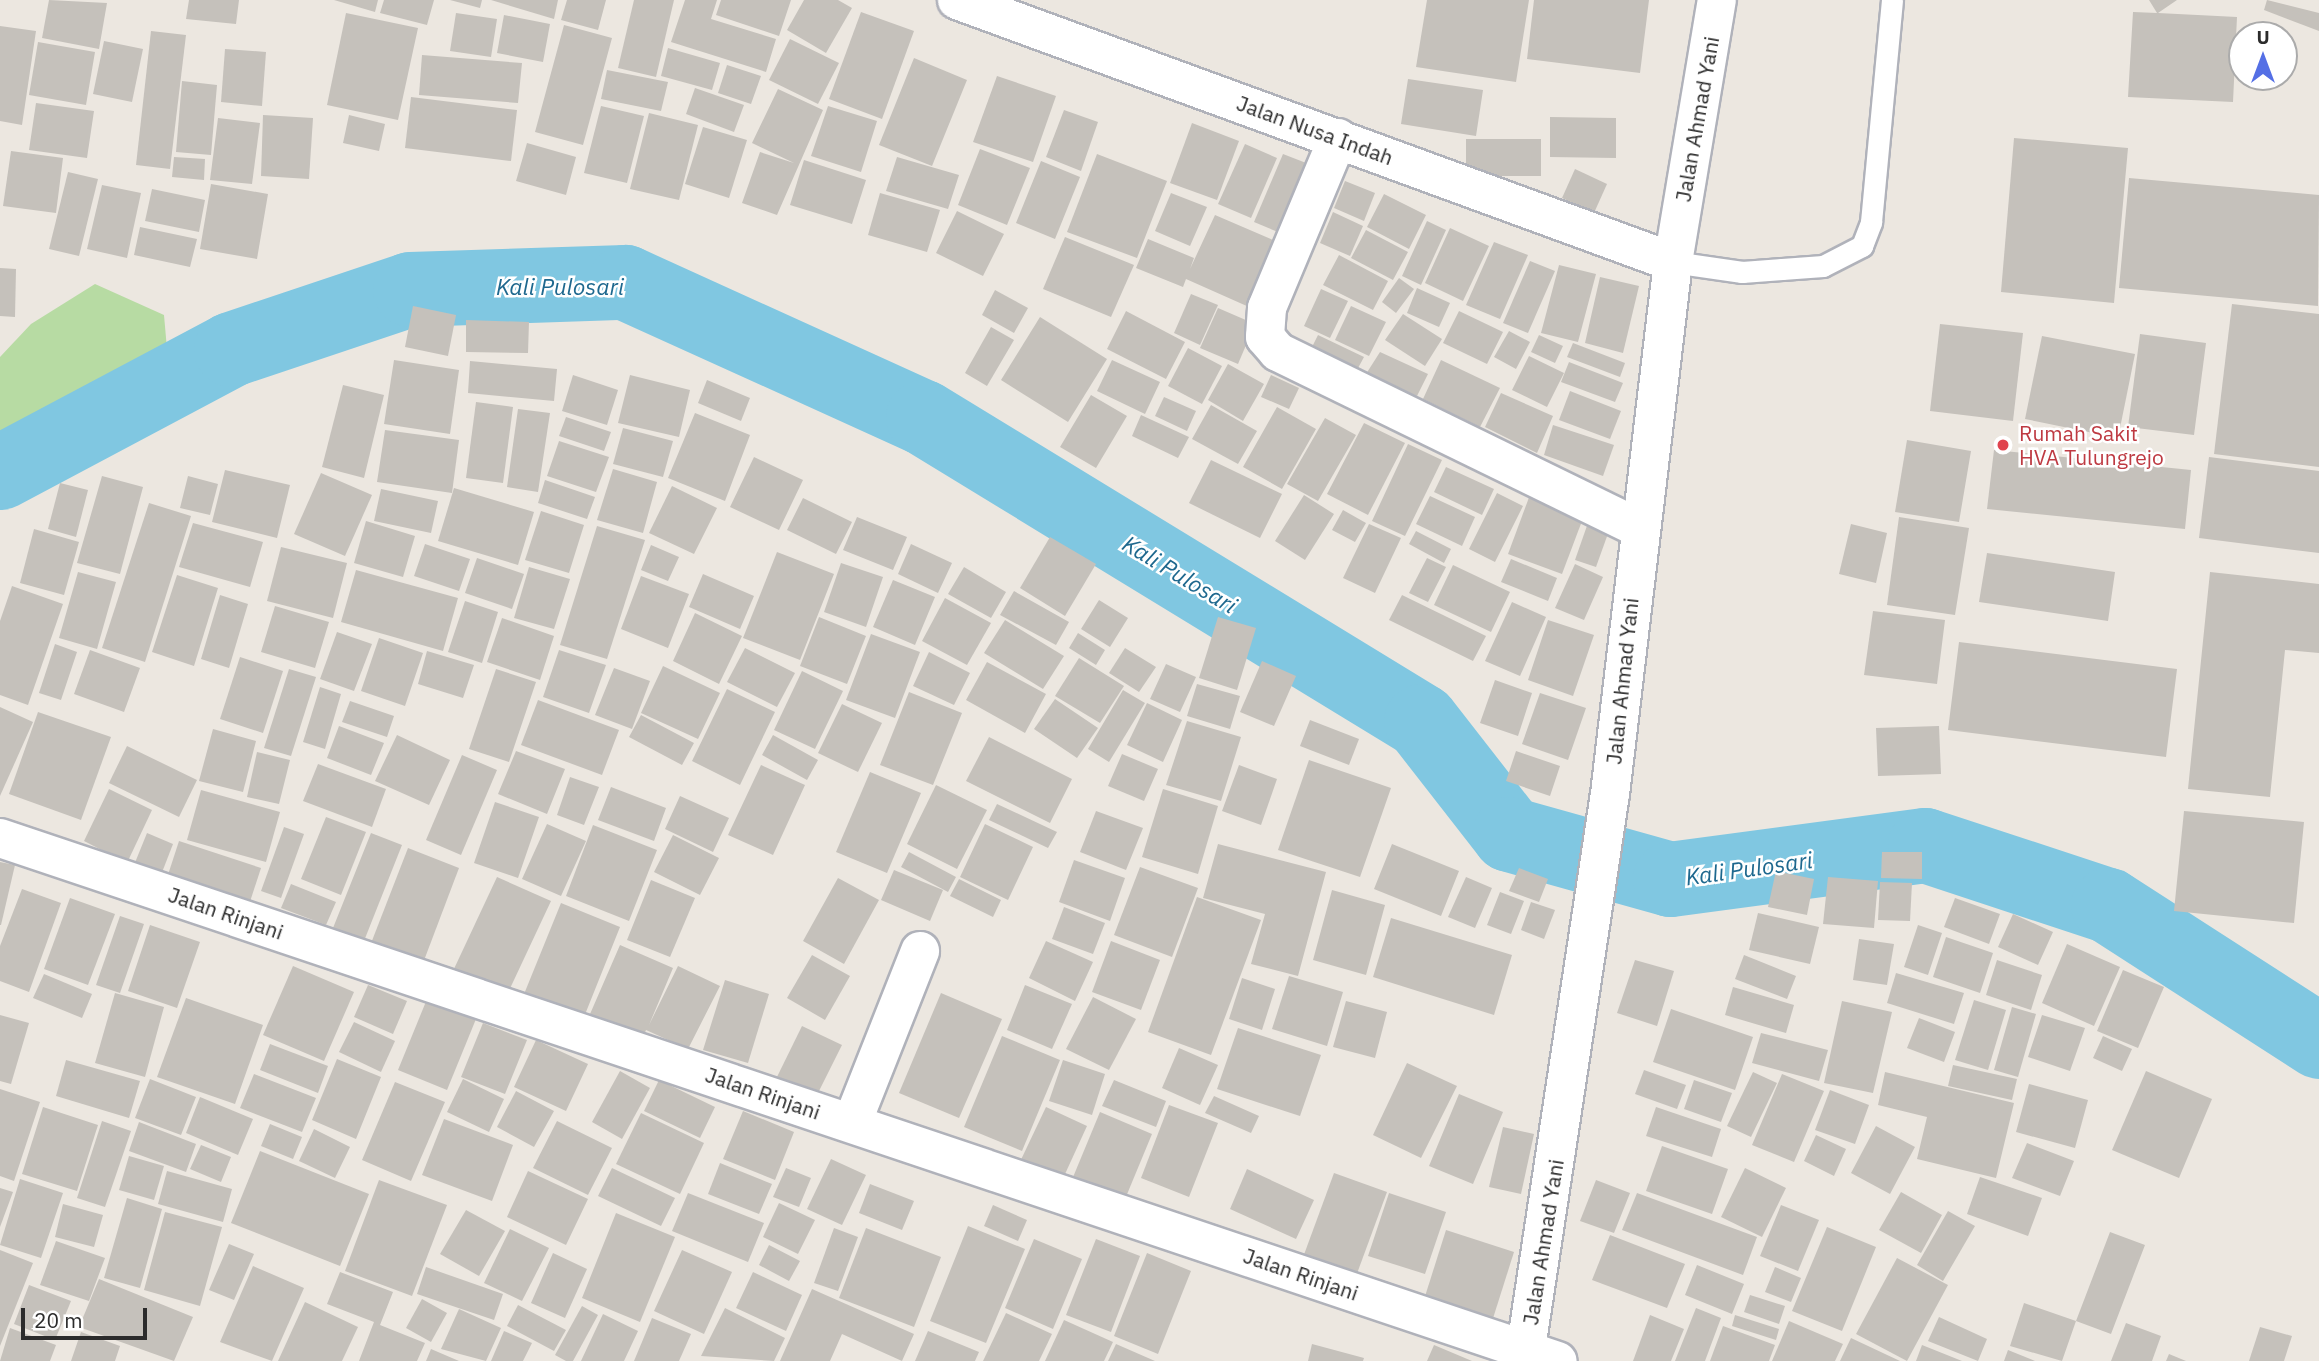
<!DOCTYPE html>
<style>
body{margin:0}
#map{position:relative;width:2319px;height:1361px;overflow:hidden;background:#ece7e0;font-family:"IBM Plex Sans",sans-serif}
div>[style]{position:absolute}
[style*='--x']{left:calc(var(--x)*1px);top:calc(var(--y)*1px);width:calc(var(--w)*1px);rotate:calc(var(--a)*1deg)}
.green>*{inset:0;background:#b7dba3}
.river>*{height:75px;margin:-37.5px;padding:0 37.5px;transform-origin:37.5px;border-radius:37.5px;background:#80c7e1}
.building>*{inset:0;background:#c5c1bb}
.roads{filter:drop-shadow(2px 0 #b0b2ba) drop-shadow(-2px 0 #b0b2ba) drop-shadow(0 2px #b0b2ba) drop-shadow(0 -2px #b0b2ba)}
.service>*{height:21px;margin:-10.5px;padding:0 10.5px;transform-origin:10.5px;border-radius:10.5px;background:#fff}
.minor>*{height:38px;margin:-19px;padding:0 19px;transform-origin:19px;border-radius:19px;background:#fff}
.tertiary>*{height:38px;margin:-19px;padding:0 19px;transform-origin:19px;border-radius:19px;background:#fff}
.secondary>*{height:38px;margin:-19px;padding:0 19px;transform-origin:19px;border-radius:19px;background:#fff}
.dots>*{width:19px;height:19px;translate:-50% -50%;box-sizing:border-box;border:4px solid #fff;border-radius:50%}
span{translate:-50% -50%;white-space:nowrap;text-align:center;line-height:1.15;-webkit-text-stroke:5px #fff;paint-order:stroke}
.street-label{font-size:21px;color:#2c2c2c}
.health-label{font-size:21px;color:#be3a42}
.left{translate:0 -50%;text-align:left}
.water-label{font-size:23px;color:#1e688e;font-style:italic}
.north{position:absolute;left:2228px;top:21px;width:70px;height:70px;box-sizing:border-box;background:#fff;border:2px solid #ababab;border-radius:50%;rotate:0deg;font-size:19px;font-weight:700;line-height:28px;text-align:center;color:#2c2c2c}
.north::after{content:'';display:block;margin:auto;width:24px;height:32px;background:#546fe5;clip-path:polygon(50% 0,100% 100%,50% 72%,0 100%)}
.scale{position:absolute;left:21px;top:1308px;width:126px;height:32px;box-sizing:border-box;border:4px solid #2c2c2c;border-top:0;padding-left:9px;font-size:21px;line-height:24px;white-space:nowrap;color:#2c2c2c;-webkit-text-stroke:5px #fff;paint-order:stroke}
</style>
<div id="map">
<div class="green">
<i style="clip-path:polygon(95px 284px,164px 315px,167px 349px,0 448px,0 357px,31px 324px)"></i>
</div>
<div class="river">
<i style="--x:0;--y:472;--w:262;--a:-28"></i>
<i style="--x:231;--y:349;--w:189;--a:-18.5"></i>
<i style="--x:410;--y:289;--w:215;--a:-1.9"></i>
<i style="--x:625;--y:282;--w:327;--a:24.4"></i>
<i style="--x:923;--y:417;--w:583;--a:31.4"></i>
<i style="--x:1421;--y:721;--w:143;--a:52.1"></i>
<i style="--x:1509;--y:834;--w:167;--a:15.6"></i>
<i style="--x:1670;--y:879;--w:257;--a:-7.6"></i>
<i style="--x:1925;--y:845;--w:193;--a:18.2"></i>
<i style="--x:2108;--y:905;--w:251;--a:32.8"></i>
</div>
<div class="building">
<i style="clip-path:polygon(49px 0,107px 3px,99px 49px,42px 38px)"></i>
<i style="clip-path:polygon(189px 0,239px 0,236px 24px,186px 19px)"></i>
<i style="clip-path:polygon(334px 0,378px 0,375px 12px)"></i>
<i style="clip-path:polygon(384px 0,434px 0,427px 25px,380px 13px)"></i>
<i style="clip-path:polygon(450px 0,482px 0,480px 8px)"></i>
<i style="clip-path:polygon(491px 0,558px 0,554px 19px)"></i>
<i style="clip-path:polygon(567px 0,606px 0,598px 30px,561px 20px)"></i>
<i style="clip-path:polygon(634px 0,674px 0,656px 77px,618px 68px)"></i>
<i style="clip-path:polygon(685px 0,717px 0,711px 19px,776px 39px,766px 72px,671px 42px)"></i>
<i style="clip-path:polygon(721px 0,791px 0,779px 36px,716px 15px)"></i>
<i style="clip-path:polygon(804px 0,838px 0,852px 8px,826px 53px,787px 30px)"></i>
<i style="clip-path:polygon(1427px 0,1529px 0,1516px 82px,1416px 67px)"></i>
<i style="clip-path:polygon(1534px 0,1649px 0,1640px 73px,1527px 59px)"></i>
<i style="clip-path:polygon(2149px 0,2177px 0,2158px 13px,2237px 17px,2233px 102px,2128px 97px,2133px 12px,2157px 13px)"></i>
<i style="clip-path:polygon(2267px 0,2319px 13px,2319px 31px,2264px 10px)"></i>
<i style="clip-path:polygon(861px 12px,914px 31px,882px 119px,829px 99px)"></i>
<i style="clip-path:polygon(346px 13px,418px 28px,398px 120px,327px 105px)"></i>
<i style="clip-path:polygon(456px 13px,497px 19px,491px 57px,450px 51px)"></i>
<i style="clip-path:polygon(504px 15px,550px 24px,543px 62px,497px 53px)"></i>
<i style="clip-path:polygon(564px 25px,612px 38px,583px 145px,535px 132px)"></i>
<i style="clip-path:polygon(0 26px,36px 31px,22px 125px,0 121px)"></i>
<i style="clip-path:polygon(151px 31px,186px 35px,170px 169px,136px 165px)"></i>
<i style="clip-path:polygon(790px 39px,839px 63px,818px 104px,769px 80px)"></i>
<i style="clip-path:polygon(104px 41px,143px 49px,132px 102px,93px 94px)"></i>
<i style="clip-path:polygon(38px 42px,95px 52px,86px 105px,29px 95px)"></i>
<i style="clip-path:polygon(668px 48px,720px 63px,712px 90px,661px 76px)"></i>
<i style="clip-path:polygon(225px 49px,266px 52px,262px 106px,221px 102px)"></i>
<i style="clip-path:polygon(422px 55px,522px 63px,518px 103px,419px 95px)"></i>
<i style="clip-path:polygon(914px 58px,967px 80px,932px 166px,879px 145px)"></i>
<i style="clip-path:polygon(727px 65px,761px 76px,751px 104px,718px 93px)"></i>
<i style="clip-path:polygon(607px 70px,668px 82px,661px 111px,601px 99px)"></i>
<i style="clip-path:polygon(997px 76px,1056px 96px,1033px 162px,973px 142px)"></i>
<i style="clip-path:polygon(1408px 79px,1483px 90px,1476px 136px,1401px 124px)"></i>
<i style="clip-path:polygon(182px 81px,217px 85px,211px 155px,176px 152px)"></i>
<i style="clip-path:polygon(695px 88px,744px 105px,734px 132px,686px 114px)"></i>
<i style="clip-path:polygon(778px 89px,823px 110px,777px 215px,742px 203px,760px 152px,794px 163px,752px 143px)"></i>
<i style="clip-path:polygon(411px 97px,517px 110px,511px 161px,405px 148px)"></i>
<i style="clip-path:polygon(36px 103px,94px 111px,87px 158px,29px 150px)"></i>
<i style="clip-path:polygon(601px 106px,644px 116px,627px 183px,584px 173px)"></i>
<i style="clip-path:polygon(828px 106px,877px 121px,861px 172px,811px 156px)"></i>
<i style="clip-path:polygon(1064px 110px,1098px 122px,1081px 171px,1046px 157px)"></i>
<i style="clip-path:polygon(649px 113px,698px 125px,679px 200px,630px 189px)"></i>
<i style="clip-path:polygon(263px 115px,313px 118px,309px 179px,261px 176px)"></i>
<i style="clip-path:polygon(349px 115px,385px 124px,379px 151px,343px 143px)"></i>
<i style="clip-path:polygon(1550px 117px,1616px 118px,1616px 158px,1550px 157px)"></i>
<i style="clip-path:polygon(218px 118px,260px 123px,252px 184px,210px 180px)"></i>
<i style="clip-path:polygon(1192px 123px,1239px 141px,1217px 200px,1170px 183px)"></i>
<i style="clip-path:polygon(703px 127px,747px 140px,729px 198px,685px 184px)"></i>
<i style="clip-path:polygon(2014px 138px,2128px 148px,2114px 303px,2001px 292px)"></i>
<i style="clip-path:polygon(1466px 139px,1541px 139px,1541px 176px,1466px 176px)"></i>
<i style="clip-path:polygon(527px 143px,576px 157px,566px 195px,516px 181px)"></i>
<i style="clip-path:polygon(1245px 144px,1277px 158px,1251px 218px,1218px 204px)"></i>
<i style="clip-path:polygon(980px 149px,1030px 168px,1007px 225px,958px 205px)"></i>
<i style="clip-path:polygon(11px 151px,63px 158px,56px 213px,3px 206px)"></i>
<i style="clip-path:polygon(1097px 154px,1167px 181px,1137px 258px,1067px 232px)"></i>
<i style="clip-path:polygon(1283px 154px,1319px 168px,1290px 237px,1254px 222px)"></i>
<i style="clip-path:polygon(174px 157px,205px 159px,204px 180px,172px 177px)"></i>
<i style="clip-path:polygon(897px 157px,959px 175px,948px 209px,886px 191px)"></i>
<i style="clip-path:polygon(804px 160px,866px 180px,852px 224px,790px 205px)"></i>
<i style="clip-path:polygon(1041px 161px,1080px 177px,1055px 239px,1016px 223px)"></i>
<i style="clip-path:polygon(1575px 169px,1607px 184px,1594px 213px,1562px 198px)"></i>
<i style="clip-path:polygon(68px 172px,98px 179px,79px 256px,49px 249px)"></i>
<i style="clip-path:polygon(2129px 178px,2319px 195px,2318px 306px,2119px 288px)"></i>
<i style="clip-path:polygon(1345px 181px,1375px 193px,1364px 221px,1334px 208px)"></i>
<i style="clip-path:polygon(211px 184px,268px 194px,257px 259px,200px 249px)"></i>
<i style="clip-path:polygon(102px 185px,141px 193px,127px 258px,87px 249px)"></i>
<i style="clip-path:polygon(152px 189px,205px 200px,199px 232px,145px 221px)"></i>
<i style="clip-path:polygon(880px 193px,940px 210px,927px 252px,868px 235px)"></i>
<i style="clip-path:polygon(1171px 193px,1207px 207px,1190px 246px,1155px 231px)"></i>
<i style="clip-path:polygon(1384px 194px,1426px 215px,1409px 249px,1367px 227px)"></i>
<i style="clip-path:polygon(957px 211px,1004px 234px,983px 276px,936px 253px)"></i>
<i style="clip-path:polygon(1333px 212px,1363px 226px,1350px 256px,1320px 243px)"></i>
<i style="clip-path:polygon(1215px 215px,1287px 246px,1258px 311px,1186px 279px,1183px 287px,1136px 268px,1148px 239px,1194px 258px,1190px 269px)"></i>
<i style="clip-path:polygon(1427px 221px,1446px 230px,1421px 285px,1402px 276px)"></i>
<i style="clip-path:polygon(140px 227px,197px 239px,190px 267px,134px 255px)"></i>
<i style="clip-path:polygon(1450px 228px,1489px 246px,1463px 301px,1425px 283px)"></i>
<i style="clip-path:polygon(1366px 230px,1408px 252px,1393px 280px,1351px 258px)"></i>
<i style="clip-path:polygon(1065px 237px,1134px 265px,1111px 317px,1043px 289px)"></i>
<i style="clip-path:polygon(1494px 242px,1528px 255px,1500px 319px,1466px 305px)"></i>
<i style="clip-path:polygon(1339px 255px,1388px 281px,1373px 310px,1323px 285px)"></i>
<i style="clip-path:polygon(1530px 261px,1555px 271px,1528px 333px,1503px 323px)"></i>
<i style="clip-path:polygon(1559px 265px,1596px 274px,1578px 342px,1541px 333px)"></i>
<i style="clip-path:polygon(0 268px,16px 269px,15px 317px,0 316px)"></i>
<i style="clip-path:polygon(1600px 277px,1639px 286px,1623px 353px,1585px 343px)"></i>
<i style="clip-path:polygon(1399px 278px,1414px 289px,1396px 313px,1382px 302px)"></i>
<i style="clip-path:polygon(1417px 288px,1450px 303px,1439px 327px,1407px 313px)"></i>
<i style="clip-path:polygon(1321px 289px,1348px 301px,1330px 338px,1304px 326px)"></i>
<i style="clip-path:polygon(995px 290px,1028px 308px,1014px 333px,982px 315px)"></i>
<i style="clip-path:polygon(1191px 294px,1218px 305px,1200px 345px,1174px 333px)"></i>
<i style="clip-path:polygon(2232px 304px,2319px 314px,2319px 467px,2214px 454px)"></i>
<i style="clip-path:polygon(413px 306px,456px 315px,448px 356px,405px 347px)"></i>
<i style="clip-path:polygon(1351px 306px,1386px 322px,1369px 356px,1335px 340px)"></i>
<i style="clip-path:polygon(1218px 308px,1255px 324px,1238px 364px,1200px 348px)"></i>
<i style="clip-path:polygon(1126px 311px,1185px 342px,1166px 379px,1107px 349px)"></i>
<i style="clip-path:polygon(1459px 311px,1503px 332px,1487px 364px,1443px 343px)"></i>
<i style="clip-path:polygon(1403px 314px,1442px 339px,1425px 366px,1385px 340px)"></i>
<i style="clip-path:polygon(1040px 317px,1107px 359px,1068px 422px,1001px 380px)"></i>
<i style="clip-path:polygon(466px 320px,529px 322px,528px 353px,466px 352px)"></i>
<i style="clip-path:polygon(1940px 324px,2023px 333px,2013px 421px,1930px 411px)"></i>
<i style="clip-path:polygon(991px 327px,1014px 340px,987px 386px,965px 373px)"></i>
<i style="clip-path:polygon(1509px 331px,1530px 342px,1516px 369px,1494px 357px)"></i>
<i style="clip-path:polygon(2140px 334px,2206px 343px,2194px 435px,2128px 427px)"></i>
<i style="clip-path:polygon(1318px 335px,1364px 357px,1357px 370px,1311px 349px)"></i>
<i style="clip-path:polygon(1539px 335px,1563px 346px,1555px 363px,1531px 352px)"></i>
<i style="clip-path:polygon(2042px 336px,2135px 354px,2118px 438px,2025px 419px)"></i>
<i style="clip-path:polygon(1573px 343px,1625px 363px,1620px 377px,1567px 357px)"></i>
<i style="clip-path:polygon(1188px 348px,1222px 366px,1202px 404px,1168px 386px)"></i>
<i style="clip-path:polygon(1380px 352px,1428px 374px,1417px 396px,1366px 374px)"></i>
<i style="clip-path:polygon(1529px 356px,1564px 373px,1547px 407px,1512px 390px)"></i>
<i style="clip-path:polygon(394px 360px,459px 370px,450px 434px,384px 424px)"></i>
<i style="clip-path:polygon(1112px 360px,1160px 382px,1145px 414px,1097px 391px)"></i>
<i style="clip-path:polygon(1441px 360px,1500px 388px,1480px 427px,1423px 399px)"></i>
<i style="clip-path:polygon(470px 361px,557px 369px,554px 401px,468px 393px)"></i>
<i style="clip-path:polygon(1569px 362px,1623px 383px,1615px 402px,1561px 382px)"></i>
<i style="clip-path:polygon(1228px 364px,1264px 384px,1243px 421px,1208px 400px)"></i>
<i style="clip-path:polygon(573px 375px,618px 390px,607px 425px,562px 411px)"></i>
<i style="clip-path:polygon(630px 375px,690px 390px,679px 437px,618px 423px)"></i>
<i style="clip-path:polygon(1271px 375px,1299px 388px,1289px 409px,1261px 397px)"></i>
<i style="clip-path:polygon(707px 380px,750px 398px,741px 421px,698px 403px)"></i>
<i style="clip-path:polygon(343px 385px,384px 395px,364px 478px,322px 467px)"></i>
<i style="clip-path:polygon(1570px 391px,1621px 411px,1610px 439px,1559px 420px)"></i>
<i style="clip-path:polygon(1501px 393px,1553px 416px,1537px 453px,1485px 427px)"></i>
<i style="clip-path:polygon(1091px 395px,1127px 416px,1096px 468px,1060px 447px)"></i>
<i style="clip-path:polygon(1164px 397px,1196px 411px,1187px 431px,1155px 416px)"></i>
<i style="clip-path:polygon(476px 402px,513px 407px,503px 483px,466px 478px)"></i>
<i style="clip-path:polygon(1211px 405px,1257px 431px,1238px 464px,1192px 439px)"></i>
<i style="clip-path:polygon(1277px 407px,1316px 429px,1282px 489px,1243px 467px)"></i>
<i style="clip-path:polygon(518px 409px,550px 413px,538px 492px,507px 487px)"></i>
<i style="clip-path:polygon(695px 413px,750px 435px,725px 501px,668px 478px)"></i>
<i style="clip-path:polygon(1141px 415px,1189px 437px,1178px 458px,1132px 436px)"></i>
<i style="clip-path:polygon(566px 417px,611px 432px,604px 451px,559px 436px)"></i>
<i style="clip-path:polygon(1325px 418px,1356px 435px,1318px 501px,1287px 484px)"></i>
<i style="clip-path:polygon(1364px 423px,1405px 443px,1368px 515px,1327px 494px)"></i>
<i style="clip-path:polygon(1553px 425px,1614px 445px,1603px 476px,1544px 455px)"></i>
<i style="clip-path:polygon(623px 428px,673px 441px,663px 477px,613px 464px)"></i>
<i style="clip-path:polygon(385px 430px,459px 440px,452px 493px,377px 482px)"></i>
<i style="clip-path:polygon(1907px 440px,1971px 451px,1959px 522px,1895px 512px)"></i>
<i style="clip-path:polygon(559px 441px,609px 457px,596px 492px,547px 476px)"></i>
<i style="clip-path:polygon(1408px 444px,1442px 460px,1405px 536px,1372px 521px)"></i>
<i style="clip-path:polygon(1994px 450px,2191px 470px,2185px 529px,1987px 509px)"></i>
<i style="clip-path:polygon(754px 457px,803px 480px,779px 530px,730px 507px)"></i>
<i style="clip-path:polygon(2209px 457px,2319px 471px,2319px 553px,2199px 538px)"></i>
<i style="clip-path:polygon(1211px 460px,1282px 494px,1260px 538px,1189px 503px)"></i>
<i style="clip-path:polygon(1446px 467px,1494px 489px,1482px 515px,1434px 492px)"></i>
<i style="clip-path:polygon(613px 469px,657px 482px,643px 533px,597px 520px)"></i>
<i style="clip-path:polygon(225px 470px,290px 485px,277px 538px,212px 522px)"></i>
<i style="clip-path:polygon(321px 473px,372px 495px,345px 556px,294px 534px)"></i>
<i style="clip-path:polygon(102px 476px,143px 487px,120px 574px,77px 563px)"></i>
<i style="clip-path:polygon(188px 476px,218px 484px,210px 515px,180px 508px)"></i>
<i style="clip-path:polygon(545px 480px,595px 497px,587px 519px,538px 503px)"></i>
<i style="clip-path:polygon(60px 483px,88px 490px,76px 537px,48px 529px)"></i>
<i style="clip-path:polygon(672px 486px,717px 508px,694px 554px,649px 533px)"></i>
<i style="clip-path:polygon(454px 488px,534px 512px,518px 565px,438px 541px)"></i>
<i style="clip-path:polygon(381px 489px,438px 501px,431px 533px,374px 521px)"></i>
<i style="clip-path:polygon(1531px 492px,1585px 513px,1562px 574px,1508px 554px)"></i>
<i style="clip-path:polygon(1497px 493px,1523px 506px,1495px 562px,1469px 549px)"></i>
<i style="clip-path:polygon(1304px 495px,1334px 514px,1305px 560px,1275px 541px)"></i>
<i style="clip-path:polygon(1430px 496px,1475px 517px,1462px 546px,1416px 524px)"></i>
<i style="clip-path:polygon(803px 498px,852px 522px,836px 554px,787px 530px)"></i>
<i style="clip-path:polygon(149px 503px,191px 516px,145px 662px,102px 648px)"></i>
<i style="clip-path:polygon(1343px 510px,1366px 523px,1355px 542px,1332px 530px)"></i>
<i style="clip-path:polygon(541px 511px,584px 525px,569px 573px,525px 560px)"></i>
<i style="clip-path:polygon(857px 517px,907px 537px,893px 570px,843px 550px)"></i>
<i style="clip-path:polygon(1899px 517px,1969px 528px,1955px 615px,1887px 605px)"></i>
<i style="clip-path:polygon(1589px 520px,1610px 528px,1596px 567px,1575px 560px)"></i>
<i style="clip-path:polygon(366px 521px,415px 536px,403px 577px,354px 563px)"></i>
<i style="clip-path:polygon(193px 523px,263px 542px,250px 587px,179px 567px)"></i>
<i style="clip-path:polygon(1369px 524px,1401px 538px,1375px 593px,1343px 578px)"></i>
<i style="clip-path:polygon(1851px 524px,1887px 533px,1876px 583px,1839px 574px)"></i>
<i style="clip-path:polygon(597px 526px,645px 540px,607px 659px,560px 645px)"></i>
<i style="clip-path:polygon(34px 529px,79px 542px,64px 595px,20px 583px)"></i>
<i style="clip-path:polygon(1416px 531px,1451px 549px,1444px 563px,1409px 544px)"></i>
<i style="clip-path:polygon(1050px 537px,1096px 564px,1065px 616px,1020px 588px)"></i>
<i style="clip-path:polygon(425px 544px,470px 559px,459px 591px,414px 576px)"></i>
<i style="clip-path:polygon(911px 544px,952px 563px,938px 593px,898px 574px)"></i>
<i style="clip-path:polygon(651px 545px,679px 557px,668px 581px,641px 570px)"></i>
<i style="clip-path:polygon(281px 547px,347px 563px,333px 618px,267px 601px)"></i>
<i style="clip-path:polygon(777px 552px,834px 574px,800px 660px,743px 638px)"></i>
<i style="clip-path:polygon(1987px 553px,2115px 572px,2108px 621px,1979px 602px)"></i>
<i style="clip-path:polygon(477px 558px,524px 574px,512px 609px,465px 593px)"></i>
<i style="clip-path:polygon(1427px 558px,1446px 567px,1428px 602px,1409px 593px)"></i>
<i style="clip-path:polygon(1511px 559px,1557px 578px,1548px 601px,1501px 582px)"></i>
<i style="clip-path:polygon(841px 563px,883px 577px,866px 627px,824px 612px)"></i>
<i style="clip-path:polygon(1575px 564px,1603px 577px,1584px 620px,1555px 608px)"></i>
<i style="clip-path:polygon(1453px 565px,1510px 592px,1491px 632px,1434px 605px)"></i>
<i style="clip-path:polygon(529px 567px,570px 579px,554px 629px,514px 618px)"></i>
<i style="clip-path:polygon(964px 567px,1006px 592px,991px 618px,948px 594px)"></i>
<i style="clip-path:polygon(356px 570px,458px 598px,443px 651px,341px 622px)"></i>
<i style="clip-path:polygon(78px 572px,116px 582px,97px 649px,59px 638px)"></i>
<i style="clip-path:polygon(2210px 572px,2319px 584px,2319px 653px,2285px 650px,2270px 797px,2188px 789px)"></i>
<i style="clip-path:polygon(703px 574px,754px 596px,740px 629px,689px 607px)"></i>
<i style="clip-path:polygon(177px 575px,218px 588px,194px 666px,152px 652px)"></i>
<i style="clip-path:polygon(641px 576px,689px 594px,668px 648px,621px 629px)"></i>
<i style="clip-path:polygon(893px 580px,935px 597px,915px 645px,873px 627px)"></i>
<i style="clip-path:polygon(12px 586px,63px 604px,28px 705px,0 695px,0 621px)"></i>
<i style="clip-path:polygon(1014px 591px,1069px 622px,1056px 645px,1000px 615px)"></i>
<i style="clip-path:polygon(220px 595px,248px 604px,229px 668px,201px 659px)"></i>
<i style="clip-path:polygon(1402px 595px,1486px 636px,1473px 661px,1389px 620px)"></i>
<i style="clip-path:polygon(945px 598px,991px 623px,967px 665px,922px 641px)"></i>
<i style="clip-path:polygon(1099px 600px,1128px 618px,1110px 647px,1081px 629px)"></i>
<i style="clip-path:polygon(465px 601px,498px 612px,482px 663px,448px 652px)"></i>
<i style="clip-path:polygon(1512px 602px,1546px 617px,1520px 676px,1485px 661px)"></i>
<i style="clip-path:polygon(275px 606px,329px 622px,315px 668px,261px 652px)"></i>
<i style="clip-path:polygon(1873px 611px,1945px 620px,1937px 684px,1864px 675px)"></i>
<i style="clip-path:polygon(695px 613px,742px 636px,719px 684px,673px 661px)"></i>
<i style="clip-path:polygon(819px 617px,866px 636px,847px 684px,800px 666px)"></i>
<i style="clip-path:polygon(1218px 617px,1256px 628px,1237px 690px,1199px 678px)"></i>
<i style="clip-path:polygon(502px 618px,554px 636px,540px 680px,487px 662px)"></i>
<i style="clip-path:polygon(1005px 620px,1064px 656px,1043px 689px,984px 653px)"></i>
<i style="clip-path:polygon(1548px 620px,1594px 635px,1573px 696px,1528px 680px)"></i>
<i style="clip-path:polygon(337px 632px,372px 644px,354px 691px,320px 679px)"></i>
<i style="clip-path:polygon(1078px 633px,1105px 650px,1096px 665px,1069px 648px)"></i>
<i style="clip-path:polygon(871px 634px,920px 652px,895px 718px,846px 700px)"></i>
<i style="clip-path:polygon(379px 638px,423px 653px,405px 706px,361px 691px)"></i>
<i style="clip-path:polygon(1959px 642px,2177px 669px,2166px 757px,1948px 730px)"></i>
<i style="clip-path:polygon(55px 644px,77px 652px,61px 700px,39px 693px)"></i>
<i style="clip-path:polygon(745px 648px,795px 673px,777px 707px,727px 682px)"></i>
<i style="clip-path:polygon(1125px 648px,1156px 667px,1139px 692px,1109px 673px)"></i>
<i style="clip-path:polygon(90px 650px,140px 668px,124px 712px,74px 694px)"></i>
<i style="clip-path:polygon(559px 650px,606px 665px,589px 713px,543px 697px)"></i>
<i style="clip-path:polygon(427px 651px,474px 665px,463px 698px,418px 684px)"></i>
<i style="clip-path:polygon(929px 652px,970px 673px,954px 705px,913px 686px)"></i>
<i style="clip-path:polygon(240px 657px,283px 671px,263px 733px,220px 719px)"></i>
<i style="clip-path:polygon(1079px 658px,1124px 686px,1100px 723px,1055px 696px)"></i>
<i style="clip-path:polygon(1262px 661px,1296px 676px,1274px 726px,1240px 712px)"></i>
<i style="clip-path:polygon(987px 662px,1046px 694px,1025px 733px,966px 700px)"></i>
<i style="clip-path:polygon(1166px 664px,1196px 677px,1180px 712px,1150px 699px)"></i>
<i style="clip-path:polygon(663px 666px,720px 693px,698px 739px,641px 713px)"></i>
<i style="clip-path:polygon(614px 668px,650px 681px,632px 729px,595px 715px)"></i>
<i style="clip-path:polygon(289px 669px,316px 677px,291px 756px,264px 748px)"></i>
<i style="clip-path:polygon(496px 669px,536px 682px,509px 762px,469px 749px)"></i>
<i style="clip-path:polygon(802px 671px,843px 691px,815px 749px,774px 730px)"></i>
<i style="clip-path:polygon(1495px 680px,1532px 693px,1518px 736px,1480px 723px)"></i>
<i style="clip-path:polygon(1197px 684px,1240px 696px,1230px 729px,1187px 716px)"></i>
<i style="clip-path:polygon(320px 687px,341px 694px,325px 749px,303px 742px)"></i>
<i style="clip-path:polygon(727px 689px,775px 712px,740px 785px,692px 761px)"></i>
<i style="clip-path:polygon(1123px 690px,1145px 703px,1109px 762px,1088px 749px)"></i>
<i style="clip-path:polygon(909px 692px,962px 713px,933px 785px,880px 765px)"></i>
<i style="clip-path:polygon(1540px 693px,1586px 708px,1568px 760px,1522px 744px)"></i>
<i style="clip-path:polygon(1055px 699px,1098px 728px,1077px 758px,1034px 729px)"></i>
<i style="clip-path:polygon(538px 700px,619px 730px,602px 775px,521px 745px)"></i>
<i style="clip-path:polygon(350px 701px,394px 716px,387px 737px,342px 722px)"></i>
<i style="clip-path:polygon(1147px 703px,1182px 720px,1163px 762px,1127px 745px)"></i>
<i style="clip-path:polygon(842px 704px,882px 723px,858px 772px,818px 753px)"></i>
<i style="clip-path:polygon(0 707px,33px 722px,0 796px)"></i>
<i style="clip-path:polygon(38px 712px,111px 737px,81px 820px,9px 794px)"></i>
<i style="clip-path:polygon(641px 715px,694px 743px,682px 765px,629px 737px)"></i>
<i style="clip-path:polygon(1310px 720px,1359px 739px,1349px 765px,1300px 746px)"></i>
<i style="clip-path:polygon(1187px 721px,1241px 737px,1221px 801px,1166px 785px)"></i>
<i style="clip-path:polygon(339px 726px,384px 743px,371px 775px,327px 758px)"></i>
<i style="clip-path:polygon(1939px 726px,1941px 774px,1878px 776px,1876px 728px)"></i>
<i style="clip-path:polygon(213px 729px,256px 741px,243px 792px,199px 781px)"></i>
<i style="clip-path:polygon(397px 735px,450px 760px,429px 805px,375px 781px)"></i>
<i style="clip-path:polygon(773px 735px,818px 760px,807px 780px,762px 755px)"></i>
<i style="clip-path:polygon(989px 737px,1072px 779px,1050px 823px,966px 781px)"></i>
<i style="clip-path:polygon(127px 746px,197px 780px,179px 817px,109px 783px)"></i>
<i style="clip-path:polygon(516px 751px,565px 769px,547px 814px,498px 794px)"></i>
<i style="clip-path:polygon(1516px 751px,1560px 766px,1550px 796px,1506px 781px)"></i>
<i style="clip-path:polygon(257px 752px,290px 760px,279px 804px,247px 797px)"></i>
<i style="clip-path:polygon(1122px 754px,1158px 769px,1144px 801px,1108px 786px)"></i>
<i style="clip-path:polygon(462px 755px,497px 770px,461px 855px,426px 840px)"></i>
<i style="clip-path:polygon(1309px 760px,1391px 788px,1360px 877px,1278px 850px)"></i>
<i style="clip-path:polygon(318px 764px,386px 789px,372px 827px,303px 801px)"></i>
<i style="clip-path:polygon(761px 765px,805px 785px,773px 855px,728px 835px)"></i>
<i style="clip-path:polygon(1239px 765px,1277px 779px,1261px 825px,1222px 811px)"></i>
<i style="clip-path:polygon(870px 772px,921px 793px,887px 873px,836px 852px)"></i>
<i style="clip-path:polygon(570px 777px,599px 787px,584px 825px,557px 815px)"></i>
<i style="clip-path:polygon(936px 785px,987px 810px,957px 869px,907px 844px)"></i>
<i style="clip-path:polygon(611px 787px,666px 808px,654px 841px,598px 820px)"></i>
<i style="clip-path:polygon(109px 789px,152px 810px,127px 863px,84px 841px)"></i>
<i style="clip-path:polygon(1163px 789px,1218px 806px,1198px 874px,1142px 857px)"></i>
<i style="clip-path:polygon(201px 790px,280px 812px,266px 862px,187px 840px)"></i>
<i style="clip-path:polygon(680px 796px,729px 818px,713px 852px,665px 829px)"></i>
<i style="clip-path:polygon(495px 802px,539px 817px,518px 878px,474px 863px)"></i>
<i style="clip-path:polygon(997px 804px,1057px 832px,1048px 848px,989px 820px)"></i>
<i style="clip-path:polygon(1096px 811px,1143px 828px,1126px 870px,1080px 852px)"></i>
<i style="clip-path:polygon(2184px 811px,2304px 822px,2294px 923px,2174px 911px)"></i>
<i style="clip-path:polygon(326px 817px,366px 832px,341px 895px,301px 879px)"></i>
<i style="clip-path:polygon(547px 824px,586px 841px,561px 896px,522px 879px)"></i>
<i style="clip-path:polygon(985px 824px,1033px 847px,1008px 900px,960px 877px)"></i>
<i style="clip-path:polygon(593px 825px,657px 850px,629px 921px,566px 896px)"></i>
<i style="clip-path:polygon(284px 827px,304px 834px,281px 898px,261px 891px)"></i>
<i style="clip-path:polygon(147px 833px,173px 844px,161px 875px,134px 865px)"></i>
<i style="clip-path:polygon(371px 833px,402px 845px,364px 941px,333px 928px)"></i>
<i style="clip-path:polygon(673px 835px,719px 858px,700px 895px,654px 872px)"></i>
<i style="clip-path:polygon(179px 841px,261px 868px,245px 917px,163px 890px)"></i>
<i style="clip-path:polygon(1218px 844px,1326px 872px,1298px 976px,1251px 964px,1265px 914px,1203px 898px)"></i>
<i style="clip-path:polygon(1392px 844px,1459px 871px,1441px 916px,1374px 889px)"></i>
<i style="clip-path:polygon(408px 848px,459px 868px,420px 971px,368px 951px)"></i>
<i style="clip-path:polygon(909px 852px,956px 877px,948px 892px,901px 867px)"></i>
<i style="clip-path:polygon(1882px 852px,1922px 852px,1922px 879px,1881px 878px)"></i>
<i style="clip-path:polygon(1074px 860px,1125px 878px,1110px 921px,1059px 902px)"></i>
<i style="clip-path:polygon(0 862px,15px 865px,1px 925px,0 925px)"></i>
<i style="clip-path:polygon(1140px 867px,1198px 888px,1172px 957px,1114px 935px)"></i>
<i style="clip-path:polygon(1519px 868px,1548px 879px,1539px 902px,1509px 891px)"></i>
<i style="clip-path:polygon(894px 870px,943px 890px,930px 921px,881px 900px)"></i>
<i style="clip-path:polygon(1776px 871px,1814px 879px,1807px 915px,1768px 907px)"></i>
<i style="clip-path:polygon(497px 877px,551px 901px,507px 995px,453px 971px)"></i>
<i style="clip-path:polygon(1466px 877px,1492px 888px,1475px 928px,1448px 917px)"></i>
<i style="clip-path:polygon(1828px 877px,1878px 881px,1874px 928px,1823px 924px)"></i>
<i style="clip-path:polygon(838px 878px,879px 900px,844px 964px,803px 941px)"></i>
<i style="clip-path:polygon(959px 879px,1001px 900px,993px 917px,950px 896px)"></i>
<i style="clip-path:polygon(651px 880px,695px 898px,670px 957px,627px 940px)"></i>
<i style="clip-path:polygon(1880px 882px,1912px 883px,1910px 921px,1878px 920px)"></i>
<i style="clip-path:polygon(291px 884px,336px 902px,326px 925px,281px 908px)"></i>
<i style="clip-path:polygon(22px 889px,61px 903px,29px 992px,0 981px,0 946px)"></i>
<i style="clip-path:polygon(1332px 890px,1385px 905px,1366px 975px,1313px 960px)"></i>
<i style="clip-path:polygon(1500px 892px,1524px 901px,1511px 934px,1487px 925px)"></i>
<i style="clip-path:polygon(1197px 897px,1261px 920px,1211px 1055px,1148px 1032px)"></i>
<i style="clip-path:polygon(70px 898px,115px 914px,88px 985px,44px 969px)"></i>
<i style="clip-path:polygon(1955px 898px,2000px 914px,1989px 944px,1944px 927px)"></i>
<i style="clip-path:polygon(1531px 902px,1555px 910px,1544px 939px,1521px 930px)"></i>
<i style="clip-path:polygon(561px 903px,620px 927px,582px 1022px,522px 999px)"></i>
<i style="clip-path:polygon(1064px 907px,1105px 923px,1093px 954px,1052px 939px)"></i>
<i style="clip-path:polygon(1758px 913px,1819px 927px,1810px 964px,1749px 950px)"></i>
<i style="clip-path:polygon(2013px 914px,2053px 932px,2038px 965px,1998px 947px)"></i>
<i style="clip-path:polygon(120px 916px,144px 924px,120px 993px,96px 985px)"></i>
<i style="clip-path:polygon(1391px 918px,1512px 955px,1494px 1015px,1373px 977px)"></i>
<i style="clip-path:polygon(150px 925px,200px 942px,177px 1008px,128px 991px)"></i>
<i style="clip-path:polygon(1918px 925px,1942px 933px,1928px 975px,1904px 967px)"></i>
<i style="clip-path:polygon(1946px 937px,1993px 953px,1980px 993px,1933px 977px)"></i>
<i style="clip-path:polygon(1859px 939px,1894px 944px,1887px 985px,1853px 980px)"></i>
<i style="clip-path:polygon(1046px 941px,1093px 962px,1075px 1001px,1029px 978px)"></i>
<i style="clip-path:polygon(1111px 941px,1160px 960px,1141px 1010px,1092px 992px)"></i>
<i style="clip-path:polygon(2067px 944px,2120px 967px,2094px 1026px,2042px 1003px)"></i>
<i style="clip-path:polygon(620px 945px,673px 968px,649px 1025px,678px 966px,720px 986px,688px 1049px,646px 1030px,641px 1043px,587px 1021px)"></i>
<i style="clip-path:polygon(812px 955px,850px 976px,825px 1020px,787px 998px)"></i>
<i style="clip-path:polygon(1744px 955px,1796px 976px,1787px 999px,1735px 979px)"></i>
<i style="clip-path:polygon(1635px 960px,1674px 971px,1657px 1026px,1617px 1013px)"></i>
<i style="clip-path:polygon(1997px 960px,2042px 975px,2031px 1010px,1986px 995px)"></i>
<i style="clip-path:polygon(293px 966px,354px 992px,324px 1061px,263px 1035px)"></i>
<i style="clip-path:polygon(2123px 970px,2164px 987px,2138px 1048px,2097px 1031px)"></i>
<i style="clip-path:polygon(1896px 973px,1964px 993px,1954px 1024px,1887px 1003px)"></i>
<i style="clip-path:polygon(44px 974px,92px 994px,82px 1018px,33px 998px)"></i>
<i style="clip-path:polygon(1289px 976px,1343px 992px,1327px 1046px,1272px 1029px)"></i>
<i style="clip-path:polygon(1242px 978px,1275px 989px,1262px 1030px,1229px 1019px)"></i>
<i style="clip-path:polygon(725px 980px,769px 994px,748px 1063px,703px 1050px)"></i>
<i style="clip-path:polygon(368px 985px,407px 1001px,393px 1034px,354px 1017px)"></i>
<i style="clip-path:polygon(1025px 985px,1072px 1004px,1052px 1049px,1007px 1030px)"></i>
<i style="clip-path:polygon(1733px 987px,1794px 1005px,1786px 1033px,1725px 1015px)"></i>
<i style="clip-path:polygon(115px 993px,164px 1007px,145px 1077px,95px 1063px)"></i>
<i style="clip-path:polygon(941px 993px,1002px 1019px,959px 1118px,899px 1093px)"></i>
<i style="clip-path:polygon(1093px 997px,1136px 1019px,1109px 1070px,1066px 1049px)"></i>
<i style="clip-path:polygon(186px 998px,263px 1025px,235px 1104px,157px 1077px)"></i>
<i style="clip-path:polygon(427px 999px,476px 1019px,447px 1090px,398px 1070px)"></i>
<i style="clip-path:polygon(1974px 1000px,2006px 1010px,1988px 1070px,1955px 1060px)"></i>
<i style="clip-path:polygon(1346px 1001px,1387px 1012px,1375px 1058px,1333px 1047px)"></i>
<i style="clip-path:polygon(1842px 1001px,1892px 1012px,1873px 1093px,1824px 1083px)"></i>
<i style="clip-path:polygon(2012px 1007px,2036px 1014px,2018px 1077px,1994px 1070px)"></i>
<i style="clip-path:polygon(1671px 1009px,1753px 1037px,1735px 1090px,1653px 1062px)"></i>
<i style="clip-path:polygon(0 1015px,29px 1023px,11px 1084px,0 1081px)"></i>
<i style="clip-path:polygon(2042px 1015px,2085px 1028px,2070px 1071px,2028px 1057px)"></i>
<i style="clip-path:polygon(1919px 1018px,1955px 1032px,1944px 1062px,1907px 1048px)"></i>
<i style="clip-path:polygon(354px 1022px,395px 1041px,381px 1072px,339px 1052px)"></i>
<i style="clip-path:polygon(483px 1023px,527px 1040px,505px 1094px,461px 1077px)"></i>
<i style="clip-path:polygon(802px 1026px,842px 1045px,814px 1101px,775px 1081px)"></i>
<i style="clip-path:polygon(1238px 1028px,1321px 1055px,1300px 1116px,1217px 1089px)"></i>
<i style="clip-path:polygon(1761px 1033px,1828px 1050px,1819px 1081px,1752px 1063px)"></i>
<i style="clip-path:polygon(1002px 1036px,1060px 1060px,1022px 1151px,964px 1127px)"></i>
<i style="clip-path:polygon(2103px 1036px,2132px 1049px,2122px 1071px,2093px 1058px)"></i>
<i style="clip-path:polygon(536px 1040px,588px 1064px,566px 1111px,514px 1087px)"></i>
<i style="clip-path:polygon(270px 1044px,328px 1066px,318px 1093px,260px 1070px)"></i>
<i style="clip-path:polygon(1179px 1048px,1218px 1065px,1200px 1105px,1162px 1088px)"></i>
<i style="clip-path:polygon(337px 1059px,381px 1077px,356px 1139px,312px 1120px)"></i>
<i style="clip-path:polygon(66px 1060px,140px 1081px,129px 1118px,56px 1096px)"></i>
<i style="clip-path:polygon(1063px 1060px,1105px 1074px,1092px 1115px,1049px 1101px)"></i>
<i style="clip-path:polygon(1407px 1063px,1457px 1086px,1421px 1158px,1373px 1135px)"></i>
<i style="clip-path:polygon(1953px 1065px,2017px 1079px,2012px 1100px,1948px 1086px)"></i>
<i style="clip-path:polygon(1644px 1070px,1686px 1085px,1677px 1109px,1635px 1094px)"></i>
<i style="clip-path:polygon(620px 1071px,650px 1088px,622px 1139px,592px 1122px)"></i>
<i style="clip-path:polygon(2146px 1071px,2212px 1099px,2179px 1178px,2112px 1150px)"></i>
<i style="clip-path:polygon(1753px 1072px,1777px 1083px,1751px 1137px,1727px 1126px)"></i>
<i style="clip-path:polygon(1885px 1072px,2014px 1103px,1996px 1178px,1917px 1159px,1927px 1117px,1878px 1105px)"></i>
<i style="clip-path:polygon(254px 1074px,316px 1098px,302px 1132px,240px 1108px)"></i>
<i style="clip-path:polygon(1782px 1074px,1824px 1091px,1794px 1162px,1752px 1145px)"></i>
<i style="clip-path:polygon(150px 1079px,196px 1097px,181px 1135px,135px 1118px)"></i>
<i style="clip-path:polygon(463px 1079px,504px 1099px,489px 1132px,447px 1112px)"></i>
<i style="clip-path:polygon(659px 1080px,715px 1107px,700px 1138px,644px 1111px)"></i>
<i style="clip-path:polygon(1114px 1080px,1166px 1101px,1156px 1127px,1102px 1106px)"></i>
<i style="clip-path:polygon(1694px 1080px,1732px 1093px,1721px 1122px,1684px 1109px)"></i>
<i style="clip-path:polygon(395px 1082px,445px 1102px,411px 1181px,362px 1160px)"></i>
<i style="clip-path:polygon(2029px 1084px,2088px 1100px,2075px 1148px,2016px 1132px)"></i>
<i style="clip-path:polygon(0 1089px,40px 1102px,14px 1181px,0 1176px)"></i>
<i style="clip-path:polygon(1830px 1090px,1869px 1105px,1855px 1144px,1815px 1130px)"></i>
<i style="clip-path:polygon(516px 1091px,554px 1111px,534px 1147px,497px 1127px)"></i>
<i style="clip-path:polygon(1459px 1094px,1503px 1112px,1473px 1184px,1429px 1166px)"></i>
<i style="clip-path:polygon(1214px 1096px,1259px 1116px,1251px 1133px,1205px 1113px)"></i>
<i style="clip-path:polygon(200px 1097px,253px 1119px,238px 1155px,186px 1133px)"></i>
<i style="clip-path:polygon(1169px 1105px,1218px 1123px,1189px 1197px,1141px 1178px)"></i>
<i style="clip-path:polygon(43px 1107px,98px 1125px,77px 1191px,22px 1174px)"></i>
<i style="clip-path:polygon(1046px 1107px,1087px 1126px,1060px 1185px,1018px 1166px)"></i>
<i style="clip-path:polygon(1656px 1107px,1721px 1129px,1712px 1157px,1646px 1136px)"></i>
<i style="clip-path:polygon(743px 1111px,794px 1132px,775px 1180px,723px 1159px)"></i>
<i style="clip-path:polygon(1100px 1112px,1152px 1134px,1123px 1204px,1071px 1182px)"></i>
<i style="clip-path:polygon(641px 1113px,704px 1143px,680px 1194px,616px 1164px)"></i>
<i style="clip-path:polygon(444px 1119px,513px 1145px,492px 1201px,422px 1175px)"></i>
<i style="clip-path:polygon(102px 1121px,131px 1131px,105px 1207px,77px 1198px)"></i>
<i style="clip-path:polygon(557px 1121px,612px 1148px,588px 1195px,533px 1168px)"></i>
<i style="clip-path:polygon(139px 1122px,196px 1144px,186px 1172px,129px 1151px)"></i>
<i style="clip-path:polygon(270px 1124px,302px 1137px,293px 1159px,261px 1146px)"></i>
<i style="clip-path:polygon(1876px 1126px,1915px 1147px,1890px 1194px,1851px 1173px)"></i>
<i style="clip-path:polygon(1503px 1127px,1534px 1134px,1521px 1194px,1489px 1187px)"></i>
<i style="clip-path:polygon(314px 1129px,350px 1147px,335px 1178px,299px 1161px)"></i>
<i style="clip-path:polygon(1816px 1135px,1846px 1149px,1834px 1176px,1804px 1161px)"></i>
<i style="clip-path:polygon(2027px 1143px,2074px 1161px,2060px 1196px,2012px 1178px)"></i>
<i style="clip-path:polygon(201px 1145px,231px 1157px,221px 1182px,190px 1169px)"></i>
<i style="clip-path:polygon(1662px 1146px,1728px 1169px,1712px 1214px,1646px 1191px)"></i>
<i style="clip-path:polygon(260px 1151px,369px 1194px,340px 1266px,231px 1223px)"></i>
<i style="clip-path:polygon(129px 1156px,164px 1166px,154px 1200px,119px 1190px)"></i>
<i style="clip-path:polygon(831px 1159px,866px 1175px,842px 1225px,807px 1209px)"></i>
<i style="clip-path:polygon(720px 1163px,772px 1184px,759px 1214px,708px 1194px)"></i>
<i style="clip-path:polygon(612px 1168px,675px 1198px,661px 1226px,598px 1196px)"></i>
<i style="clip-path:polygon(786px 1168px,811px 1178px,799px 1207px,773px 1197px)"></i>
<i style="clip-path:polygon(1745px 1168px,1786px 1188px,1762px 1237px,1721px 1217px)"></i>
<i style="clip-path:polygon(1247px 1169px,1314px 1200px,1296px 1239px,1230px 1209px)"></i>
<i style="clip-path:polygon(167px 1171px,232px 1189px,223px 1222px,158px 1204px)"></i>
<i style="clip-path:polygon(528px 1171px,588px 1199px,566px 1245px,507px 1217px)"></i>
<i style="clip-path:polygon(1334px 1173px,1387px 1192px,1355px 1279px,1302px 1260px)"></i>
<i style="clip-path:polygon(1980px 1177px,2042px 1198px,2028px 1236px,1967px 1214px)"></i>
<i style="clip-path:polygon(20px 1179px,63px 1193px,41px 1258px,0 1245px)"></i>
<i style="clip-path:polygon(379px 1180px,447px 1205px,412px 1296px,345px 1271px)"></i>
<i style="clip-path:polygon(1596px 1180px,1630px 1193px,1614px 1233px,1580px 1221px)"></i>
<i style="clip-path:polygon(870px 1184px,914px 1201px,902px 1230px,859px 1213px)"></i>
<i style="clip-path:polygon(0 1188px,13px 1192px,0 1227px)"></i>
<i style="clip-path:polygon(1901px 1192px,1942px 1215px,1921px 1253px,1879px 1230px)"></i>
<i style="clip-path:polygon(688px 1193px,764px 1223px,748px 1262px,672px 1231px)"></i>
<i style="clip-path:polygon(1389px 1193px,1446px 1212px,1425px 1274px,1368px 1256px)"></i>
<i style="clip-path:polygon(1637px 1193px,1757px 1237px,1743px 1275px,1622px 1230px)"></i>
<i style="clip-path:polygon(127px 1198px,162px 1209px,140px 1288px,104px 1278px)"></i>
<i style="clip-path:polygon(779px 1203px,815px 1220px,798px 1254px,763px 1237px)"></i>
<i style="clip-path:polygon(63px 1204px,103px 1215px,94px 1247px,55px 1237px)"></i>
<i style="clip-path:polygon(993px 1205px,1027px 1220px,1018px 1241px,984px 1226px)"></i>
<i style="clip-path:polygon(1781px 1205px,1819px 1220px,1798px 1271px,1760px 1256px)"></i>
<i style="clip-path:polygon(466px 1210px,505px 1231px,479px 1276px,440px 1254px)"></i>
<i style="clip-path:polygon(1948px 1211px,1975px 1226px,1943px 1281px,1917px 1265px)"></i>
<i style="clip-path:polygon(165px 1212px,222px 1227px,200px 1306px,144px 1290px)"></i>
<i style="clip-path:polygon(616px 1213px,675px 1237px,640px 1322px,582px 1298px)"></i>
<i style="clip-path:polygon(968px 1226px,1025px 1249px,986px 1343px,930px 1321px)"></i>
<i style="clip-path:polygon(1827px 1227px,1876px 1247px,1842px 1331px,1792px 1311px)"></i>
<i style="clip-path:polygon(834px 1228px,858px 1237px,838px 1291px,814px 1283px)"></i>
<i style="clip-path:polygon(866px 1228px,941px 1257px,914px 1327px,839px 1298px)"></i>
<i style="clip-path:polygon(510px 1229px,549px 1248px,522px 1301px,484px 1283px)"></i>
<i style="clip-path:polygon(1446px 1230px,1514px 1252px,1489px 1331px,1421px 1309px)"></i>
<i style="clip-path:polygon(2110px 1232px,2145px 1245px,2111px 1334px,2076px 1321px,2062px 1361px,2010px 1346px,2024px 1303px,2076px 1321px)"></i>
<i style="clip-path:polygon(1610px 1235px,1685px 1264px,1667px 1308px,1592px 1280px)"></i>
<i style="clip-path:polygon(1034px 1239px,1082px 1259px,1053px 1329px,1005px 1308px)"></i>
<i style="clip-path:polygon(1096px 1239px,1140px 1256px,1111px 1332px,1066px 1315px)"></i>
<i style="clip-path:polygon(56px 1241px,105px 1258px,89px 1301px,40px 1285px)"></i>
<i style="clip-path:polygon(229px 1244px,254px 1254px,234px 1300px,209px 1290px)"></i>
<i style="clip-path:polygon(769px 1245px,800px 1261px,789px 1281px,759px 1265px)"></i>
<i style="clip-path:polygon(0 1250px,33px 1263px,0 1346px)"></i>
<i style="clip-path:polygon(682px 1250px,732px 1272px,704px 1334px,654px 1311px)"></i>
<i style="clip-path:polygon(553px 1253px,587px 1269px,565px 1318px,531px 1303px)"></i>
<i style="clip-path:polygon(1147px 1253px,1191px 1271px,1158px 1354px,1114px 1336px)"></i>
<i style="clip-path:polygon(1897px 1258px,1948px 1285px,1907px 1361px,1856px 1334px)"></i>
<i style="clip-path:polygon(1697px 1265px,1744px 1284px,1732px 1314px,1685px 1295px)"></i>
<i style="clip-path:polygon(253px 1266px,304px 1288px,272px 1361px,220px 1342px)"></i>
<i style="clip-path:polygon(426px 1267px,503px 1294px,494px 1320px,417px 1294px)"></i>
<i style="clip-path:polygon(1775px 1267px,1801px 1278px,1791px 1302px,1765px 1292px)"></i>
<i style="clip-path:polygon(340px 1272px,393px 1292px,380px 1325px,425px 1343px,417px 1361px,359px 1361px,374px 1322px,327px 1304px)"></i>
<i style="clip-path:polygon(753px 1272px,802px 1295px,786px 1331px,736px 1308px)"></i>
<i style="clip-path:polygon(99px 1279px,193px 1317px,174px 1361px,79px 1327px)"></i>
<i style="clip-path:polygon(29px 1285px,71px 1301px,55px 1340px,14px 1324px)"></i>
<i style="clip-path:polygon(812px 1289px,914px 1334px,902px 1361px,842px 1334px,830px 1361px,780px 1361px)"></i>
<i style="clip-path:polygon(1750px 1295px,1785px 1306px,1779px 1324px,1744px 1312px)"></i>
<i style="clip-path:polygon(422px 1299px,447px 1313px,431px 1342px,406px 1328px)"></i>
<i style="clip-path:polygon(305px 1302px,358px 1327px,342px 1361px,278px 1361px)"></i>
<i style="clip-path:polygon(518px 1305px,566px 1330px,554px 1351px,507px 1326px)"></i>
<i style="clip-path:polygon(582px 1306px,598px 1315px,573px 1361px,566px 1361px,555px 1355px)"></i>
<i style="clip-path:polygon(725px 1308px,785px 1338px,774px 1361px,701px 1356px)"></i>
<i style="clip-path:polygon(1696px 1308px,1721px 1318px,1705px 1361px,1675px 1361px)"></i>
<i style="clip-path:polygon(459px 1309px,501px 1328px,486px 1361px,441px 1349px)"></i>
<i style="clip-path:polygon(1006px 1313px,1052px 1334px,1039px 1361px,983px 1361px)"></i>
<i style="clip-path:polygon(603px 1314px,638px 1331px,624px 1361px,581px 1361px)"></i>
<i style="clip-path:polygon(1650px 1315px,1684px 1329px,1671px 1361px,1633px 1361px)"></i>
<i style="clip-path:polygon(1735px 1315px,1779px 1329px,1776px 1340px,1732px 1326px)"></i>
<i style="clip-path:polygon(1939px 1317px,1987px 1339px,1978px 1361px,1928px 1341px)"></i>
<i style="clip-path:polygon(652px 1318px,691px 1334px,679px 1361px,634px 1361px)"></i>
<i style="clip-path:polygon(1064px 1320px,1113px 1342px,1104px 1361px,1045px 1361px)"></i>
<i style="clip-path:polygon(1789px 1321px,1843px 1344px,1835px 1361px,1772px 1361px)"></i>
<i style="clip-path:polygon(2126px 1323px,2161px 1336px,2152px 1361px,2111px 1361px)"></i>
<i style="clip-path:polygon(1723px 1326px,1775px 1345px,1769px 1361px,1710px 1361px)"></i>
<i style="clip-path:polygon(2260px 1327px,2292px 1336px,2284px 1361px,2249px 1361px)"></i>
<i style="clip-path:polygon(10px 1328px,56px 1345px,50px 1361px,0 1361px)"></i>
<i style="clip-path:polygon(504px 1331px,532px 1343px,523px 1361px,491px 1361px)"></i>
<i style="clip-path:polygon(928px 1331px,979px 1352px,975px 1361px,915px 1361px)"></i>
<i style="clip-path:polygon(81px 1332px,120px 1346px,115px 1361px,71px 1361px)"></i>
<i style="clip-path:polygon(1851px 1338px,1900px 1361px,1840px 1361px)"></i>
<i style="clip-path:polygon(1116px 1344px,1155px 1361px,1108px 1361px)"></i>
<i style="clip-path:polygon(1312px 1344px,1364px 1358px,1363px 1361px,1308px 1361px)"></i>
<i style="clip-path:polygon(1434px 1345px,1472px 1361px,1427px 1361px)"></i>
<i style="clip-path:polygon(1922px 1345px,1962px 1361px,1916px 1361px)"></i>
<i style="clip-path:polygon(431px 1349px,459px 1361px,426px 1361px)"></i>
<i style="clip-path:polygon(2008px 1350px,2035px 1361px,2004px 1361px)"></i>
<i style="clip-path:polygon(2169px 1354px,2186px 1361px,2166px 1361px)"></i>
</div>
<div class="roads">
<div class="service">
<i style="--x:1673;--y:262;--w:70;--a:8.2"></i>
<i style="--x:1742;--y:272;--w:40;--a:-4.3"></i>
<i style="--x:1782;--y:269;--w:41;--a:-4.2"></i>
<i style="--x:1823;--y:266;--w:44;--a:-27.1"></i>
<i style="--x:1862;--y:246;--w:26;--a:-69"></i>
<i style="--x:1871;--y:222;--w:223;--a:-84.6"></i>
</div>
<div class="minor">
<i style="--x:1338;--y:138;--w:184;--a:112.7"></i>
<i style="--x:1267;--y:308;--w:29;--a:94"></i>
<i style="--x:1265;--y:337;--w:20;--a:49"></i>
<i style="--x:1278;--y:352;--w:399;--a:26"></i>
<i style="--x:0;--y:838;--w:1643;--a:18.56"></i>
<i style="--x:852;--y:1123;--w:185;--a:-68.4"></i>
</div>
<div class="tertiary">
<i style="--x:957;--y:0;--w:762;--a:20.1"></i>
</div>
<div class="secondary">
<i style="--x:1524;--y:1361;--w:573;--a:-81.38"></i>
<i style="--x:1610;--y:794;--w:536;--a:-83.25"></i>
<i style="--x:1673;--y:262;--w:266;--a:-80.5"></i>
</div>
</div>
<div class="dots">
<i style="left:2003px;top:445px;background:#e0444e"></i>
</div>
<div class="street-label">
<span style="left:1697px;top:119px;rotate:-80deg">Jalan Ahmad Yani</span>
<span style="left:1315px;top:130px;rotate:20deg">Jalan Nusa Indah</span>
<span style="left:1622px;top:681px;rotate:-84deg">Jalan Ahmad Yani</span>
<span style="left:226px;top:913px;rotate:19deg">Jalan Rinjani</span>
<span style="left:763px;top:1093px;rotate:19deg">Jalan Rinjani</span>
<span style="left:1543px;top:1242px;rotate:-81deg">Jalan Ahmad Yani</span>
<span style="left:1301px;top:1274px;rotate:19deg">Jalan Rinjani</span>
</div>
<div class="health-label">
<span class="left" style="left:2019px;top:445px">Rumah Sakit<br>HVA Tulungrejo</span>
</div>
<div class="water-label">
<span style="left:560px;top:286px">Kali Pulosari</span>
<span style="left:1180px;top:574px;rotate:31deg">Kali Pulosari</span>
<span style="left:1749px;top:868px;rotate:-8deg">Kali Pulosari</span>
</div>
<div class="north">U</div>
<div class="scale">20 m</div>
</div>
